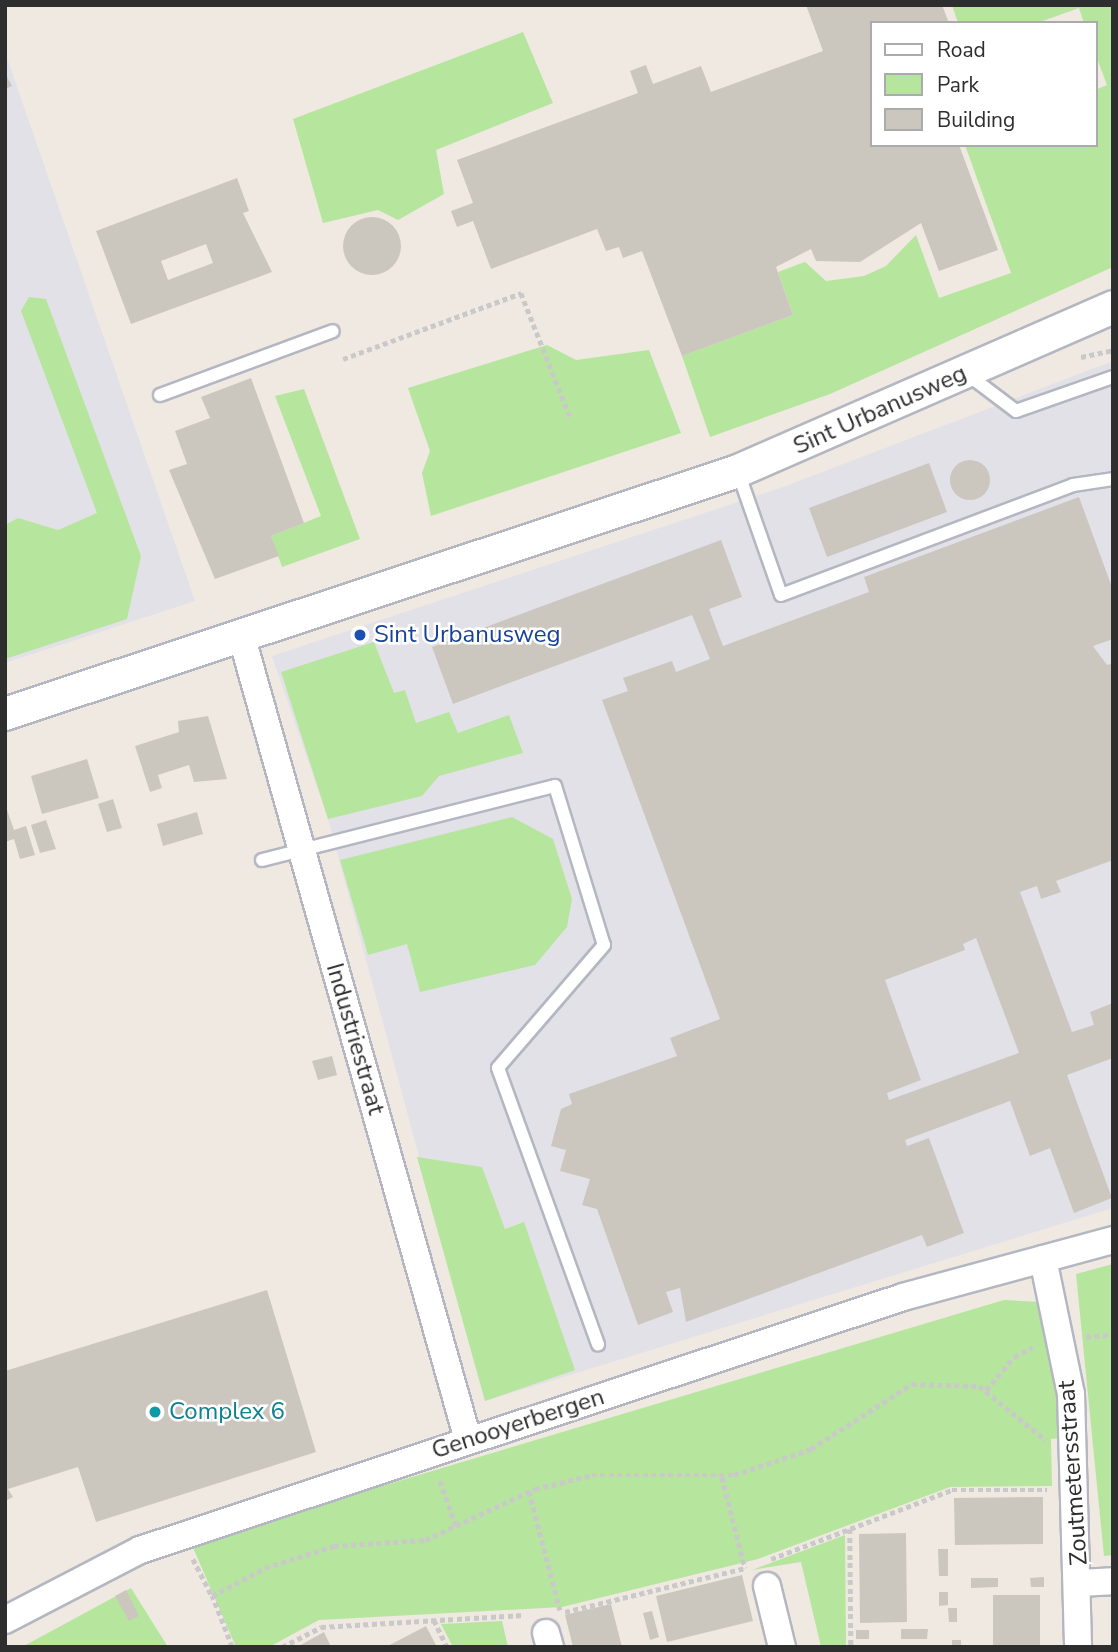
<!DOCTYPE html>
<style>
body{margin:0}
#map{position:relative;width:1118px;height:1652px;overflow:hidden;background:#efe9e1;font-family:"Nunito Sans",sans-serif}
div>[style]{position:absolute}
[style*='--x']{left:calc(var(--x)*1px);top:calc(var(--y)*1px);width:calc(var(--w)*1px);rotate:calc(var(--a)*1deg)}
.industrial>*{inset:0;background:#e3e1e8}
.green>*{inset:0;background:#b6e59e}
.building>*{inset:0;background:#cbc7bf}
.round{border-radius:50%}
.path>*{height:4.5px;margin-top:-2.25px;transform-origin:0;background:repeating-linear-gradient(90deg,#c9c9c9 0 5px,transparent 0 8.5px)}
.roads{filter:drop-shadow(2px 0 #b4b7c1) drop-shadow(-2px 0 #b4b7c1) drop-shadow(0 2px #b4b7c1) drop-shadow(0 -2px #b4b7c1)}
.service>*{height:12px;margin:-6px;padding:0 6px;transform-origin:6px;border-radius:6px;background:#fff}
.minor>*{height:26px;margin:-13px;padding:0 13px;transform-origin:13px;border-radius:13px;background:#fff}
.tertiary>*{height:32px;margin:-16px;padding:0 16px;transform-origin:16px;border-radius:16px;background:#fff}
.dots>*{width:19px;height:19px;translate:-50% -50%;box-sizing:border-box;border:4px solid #fff;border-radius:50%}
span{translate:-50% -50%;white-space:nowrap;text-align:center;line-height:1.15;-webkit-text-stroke:5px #fff;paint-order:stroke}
.street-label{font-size:24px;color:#2e2e2e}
.transit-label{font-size:24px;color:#164399}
.left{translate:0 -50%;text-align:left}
.culture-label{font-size:24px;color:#0d838f}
.frame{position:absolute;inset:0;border:7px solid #2e2e2e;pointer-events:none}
.legend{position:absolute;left:870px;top:21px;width:228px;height:126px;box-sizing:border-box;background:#fff;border:2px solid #ababab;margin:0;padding:9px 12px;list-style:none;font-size:21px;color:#2e2e2e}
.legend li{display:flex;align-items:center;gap:14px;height:35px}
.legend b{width:35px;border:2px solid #ababab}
</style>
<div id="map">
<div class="industrial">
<i style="clip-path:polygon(5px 52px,195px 601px,5px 663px)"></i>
<i style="clip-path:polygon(1113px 361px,1113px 1208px,485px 1401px,328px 819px,272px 656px,783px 487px)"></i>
</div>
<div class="green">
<i style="clip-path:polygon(952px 5px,1113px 5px,1113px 267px,830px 394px,710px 437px,682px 356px,793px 315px,778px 272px,805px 262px,826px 281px,864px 276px,886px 266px,916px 235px,939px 298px,1011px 273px,965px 145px,1095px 145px,1095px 90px,1107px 85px,1095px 53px,1095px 23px,1084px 23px,1079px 8px,1037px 23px,958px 23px)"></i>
<i style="clip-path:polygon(523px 32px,553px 103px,436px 150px,444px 194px,398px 220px,378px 210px,323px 223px,293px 119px)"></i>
<i style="clip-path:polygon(29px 297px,46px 299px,141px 556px,127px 619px,5px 659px,5px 525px,18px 518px,58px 530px,97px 513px,21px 311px)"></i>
<i style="clip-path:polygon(547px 345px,576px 360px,649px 350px,681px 433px,431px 516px,422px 473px,430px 451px,408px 388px)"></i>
<i style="clip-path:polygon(304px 389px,360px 539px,282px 567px,271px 536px,321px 516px,275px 396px)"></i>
<i style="clip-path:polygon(374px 642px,394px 693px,405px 690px,416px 723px,449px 712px,458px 733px,509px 715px,523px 753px,439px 776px,422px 796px,328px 819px,281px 672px)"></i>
<i style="clip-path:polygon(512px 817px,553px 839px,572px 899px,567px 927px,535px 965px,420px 992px,407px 944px,368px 955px,340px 860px)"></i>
<i style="clip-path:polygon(417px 1157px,482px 1167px,505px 1229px,524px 1222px,575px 1370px,485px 1401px)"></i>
<i style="clip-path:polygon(1113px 1264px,1113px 1555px,1104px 1556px,1076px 1274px)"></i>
<i style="clip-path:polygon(1004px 1300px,1041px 1302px,1063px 1438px,1051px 1439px,1052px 1486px,950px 1487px,758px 1559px,562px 1607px,319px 1620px,269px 1647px,236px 1647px,191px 1543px)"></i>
<i style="clip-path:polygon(845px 1535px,846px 1647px,821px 1647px,801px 1562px,752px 1570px)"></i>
<i style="clip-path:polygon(131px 1588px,168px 1647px,22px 1647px)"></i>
<i style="clip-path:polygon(502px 1621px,508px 1647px,453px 1647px,441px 1624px)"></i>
</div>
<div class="building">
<i style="clip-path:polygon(806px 5px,942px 5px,949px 23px,871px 23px,871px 145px,959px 145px,998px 250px,939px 271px,921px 223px,860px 262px,816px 261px,811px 249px,776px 267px,793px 315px,682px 356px,642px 251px,623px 258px,619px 247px,606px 251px,597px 229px,491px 269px,473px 221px,457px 227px,451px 211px,473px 203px,457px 160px,638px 93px,630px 71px,646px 65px,653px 84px,701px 66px,711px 92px,823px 51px)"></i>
<i style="clip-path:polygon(5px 73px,12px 86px,5px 89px)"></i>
<i style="clip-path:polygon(evenodd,237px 178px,249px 211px,243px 213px,272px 272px,131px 324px,96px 231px,237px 178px,206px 244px,213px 263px,168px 280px,161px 261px,206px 244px)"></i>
<i class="round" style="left:343px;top:217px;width:58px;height:58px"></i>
<i style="clip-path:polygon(251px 378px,304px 523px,271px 536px,279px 556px,215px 579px,169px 470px,187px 464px,175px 431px,210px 418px,201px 397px)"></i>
<i class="round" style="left:950px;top:460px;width:40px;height:40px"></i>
<i style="clip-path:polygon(929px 463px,947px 512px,827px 557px,809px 508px)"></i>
<i style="clip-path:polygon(evenodd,1079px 497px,1113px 590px,1113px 639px,1093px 646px,1107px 665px,1113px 663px,1113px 860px,1056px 881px,1061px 892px,1041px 899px,1037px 886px,1020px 892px,1072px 1032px,1094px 1025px,1090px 1012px,1113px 1003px,1113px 1058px,1067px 1075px,1112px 1198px,1074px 1213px,1050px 1148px,1030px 1156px,1010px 1101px,905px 1140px,907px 1146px,929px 1138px,964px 1233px,927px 1247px,922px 1235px,686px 1322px,680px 1288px,666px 1292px,673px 1312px,638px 1325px,597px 1209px,582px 1205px,590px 1179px,560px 1171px,566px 1150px,551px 1146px,561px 1109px,572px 1104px,569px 1094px,677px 1056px,670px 1038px,720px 1019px,602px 700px,628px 691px,623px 678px,672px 661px,676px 672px,710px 659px,692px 615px,453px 704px,432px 647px,721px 540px,742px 597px,709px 609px,723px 646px,869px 592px,864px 577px,1079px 497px,976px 938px,1019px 1053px,889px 1100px,887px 1093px,921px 1080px,885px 980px,965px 950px,963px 944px,976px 938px)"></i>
<i style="clip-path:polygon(208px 716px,227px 779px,194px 782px,189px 765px,158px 775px,162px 788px,150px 792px,135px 746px,179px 732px,178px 721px)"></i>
<i style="clip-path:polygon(87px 759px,99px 798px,42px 814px,31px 776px)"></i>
<i style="clip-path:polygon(113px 799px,122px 828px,107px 832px,98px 804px)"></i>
<i style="clip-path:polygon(5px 804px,14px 830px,26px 826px,35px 855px,20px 859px,14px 839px,5px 842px)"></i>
<i style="clip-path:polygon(197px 812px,203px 834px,163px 846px,157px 824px)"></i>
<i style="clip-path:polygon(46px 820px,56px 849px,40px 853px,31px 825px)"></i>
<i style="clip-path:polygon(332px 1056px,337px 1075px,318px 1080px,312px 1061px)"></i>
<i style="clip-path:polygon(267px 1290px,316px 1452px,96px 1522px,78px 1467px,8px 1489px,13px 1497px,5px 1501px,5px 1371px)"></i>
<i style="clip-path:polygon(1043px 1497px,1043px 1544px,955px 1545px,954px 1498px)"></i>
<i style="clip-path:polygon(906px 1533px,907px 1622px,860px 1623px,859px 1534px)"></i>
<i style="clip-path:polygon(938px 1549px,948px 1549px,948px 1576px,939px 1576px)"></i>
<i style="clip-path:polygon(742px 1575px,753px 1621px,667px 1642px,656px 1596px)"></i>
<i style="clip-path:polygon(1044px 1577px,1044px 1587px,1031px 1587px,1030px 1578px)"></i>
<i style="clip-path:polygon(971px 1578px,998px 1578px,998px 1587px,971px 1588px)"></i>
<i style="clip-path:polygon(126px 1590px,139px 1616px,129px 1621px,115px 1596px)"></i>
<i style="clip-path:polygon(939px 1592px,948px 1592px,948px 1605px,939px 1606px)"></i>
<i style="clip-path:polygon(993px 1595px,1040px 1595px,1040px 1647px,993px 1647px)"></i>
<i style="clip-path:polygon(611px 1604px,622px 1647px,573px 1647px,565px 1615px)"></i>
<i style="clip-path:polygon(948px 1608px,957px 1608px,957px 1622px,949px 1622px)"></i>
<i style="clip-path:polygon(652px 1611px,659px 1637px,650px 1640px,643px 1613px)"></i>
<i style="clip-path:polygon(426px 1626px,437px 1647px,386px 1647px)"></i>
<i style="clip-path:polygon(901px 1629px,928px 1629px,927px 1639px,901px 1639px)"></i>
<i style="clip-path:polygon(856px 1630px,869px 1630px,869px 1639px,856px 1639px)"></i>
<i style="clip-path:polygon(324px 1632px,331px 1647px,297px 1647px)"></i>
<i style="clip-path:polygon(952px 1640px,961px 1640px,961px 1647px,952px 1647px)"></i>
</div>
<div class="path">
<i style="--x:1081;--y:357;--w:33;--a:-12"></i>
<i style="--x:343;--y:359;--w:190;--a:-20.3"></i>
<i style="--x:521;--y:293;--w:133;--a:68.4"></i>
<i style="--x:1086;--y:1337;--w:27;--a:-6"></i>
<i style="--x:986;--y:1390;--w:43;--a:-49.7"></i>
<i style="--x:1014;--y:1357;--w:21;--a:-28"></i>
<i style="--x:722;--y:1477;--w:94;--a:75.8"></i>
<i style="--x:440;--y:1481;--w:50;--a:70.1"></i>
<i style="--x:529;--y:1491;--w:123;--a:75.4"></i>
<i style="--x:850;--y:1529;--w:118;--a:89.5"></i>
<i style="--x:193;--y:1559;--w:42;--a:62.8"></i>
<i style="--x:771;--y:1559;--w:194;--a:-20.9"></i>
<i style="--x:952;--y:1490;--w:95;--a:0"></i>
<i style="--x:565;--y:1612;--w:186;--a:-13.7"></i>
<i style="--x:434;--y:1620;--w:30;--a:64"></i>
<i style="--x:232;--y:1647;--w:55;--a:-111.4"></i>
<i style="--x:212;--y:1596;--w:60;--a:-27.8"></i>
<i style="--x:265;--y:1568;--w:72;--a:-17.7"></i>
<i style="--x:334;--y:1546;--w:91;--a:-3.8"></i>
<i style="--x:425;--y:1540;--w:121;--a:-24.9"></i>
<i style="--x:535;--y:1489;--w:59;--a:-13.8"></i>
<i style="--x:592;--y:1475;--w:142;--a:0"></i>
<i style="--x:734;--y:1475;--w:81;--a:-18.7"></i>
<i style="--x:811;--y:1449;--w:120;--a:-32.8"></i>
<i style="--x:912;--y:1384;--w:67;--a:1.7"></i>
<i style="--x:979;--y:1386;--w:86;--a:38.9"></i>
<i style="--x:282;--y:1647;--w:44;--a:-27.1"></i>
<i style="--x:321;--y:1627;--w:203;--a:-3.4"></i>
</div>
<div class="roads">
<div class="service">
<i style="--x:967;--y:374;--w:61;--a:37.1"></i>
<i style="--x:1016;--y:411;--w:103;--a:-19.3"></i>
<i style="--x:160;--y:395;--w:184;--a:-20.3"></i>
<i style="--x:738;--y:472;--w:130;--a:70.7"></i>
<i style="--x:781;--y:595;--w:312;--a:-20.6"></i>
<i style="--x:1073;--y:485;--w:40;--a:-8.5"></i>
<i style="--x:262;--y:860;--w:302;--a:-14.2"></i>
<i style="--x:555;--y:786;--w:166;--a:72.9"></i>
<i style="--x:604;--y:945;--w:162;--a:130.8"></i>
<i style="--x:498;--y:1068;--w:294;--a:70.1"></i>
</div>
<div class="minor">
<i style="--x:242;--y:638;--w:833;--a:74.26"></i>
<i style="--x:1043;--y:1259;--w:138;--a:78.3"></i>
<i style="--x:1071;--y:1394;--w:253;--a:88.4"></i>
<i style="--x:1079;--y:1583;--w:34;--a:-3"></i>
<i style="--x:767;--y:1586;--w:63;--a:76.2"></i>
<i style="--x:5;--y:1620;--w:152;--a:-27.4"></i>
<i style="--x:140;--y:1550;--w:804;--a:-18.34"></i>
<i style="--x:903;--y:1297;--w:218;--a:-15.2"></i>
<i style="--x:546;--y:1633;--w:15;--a:74"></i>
</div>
<div class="tertiary">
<i style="--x:5;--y:714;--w:772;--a:-18.34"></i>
<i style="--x:738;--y:471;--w:409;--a:-23.6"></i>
</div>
</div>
<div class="dots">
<i style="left:360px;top:635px;background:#1a4fb4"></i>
<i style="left:155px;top:1412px;background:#0f9aa8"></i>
</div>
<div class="street-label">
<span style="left:880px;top:410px;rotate:-24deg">Sint Urbanusweg</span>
<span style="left:355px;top:1039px;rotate:74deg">Industriestraat</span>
<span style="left:518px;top:1424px;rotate:-18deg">Genooyerbergen</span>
<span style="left:1073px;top:1473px;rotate:-94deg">Zoutmetersstraat</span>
</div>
<div class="transit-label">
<span class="left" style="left:374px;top:635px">Sint Urbanusweg</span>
</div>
<div class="culture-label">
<span class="left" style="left:169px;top:1412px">Complex 6</span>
</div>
<div class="frame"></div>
<ul class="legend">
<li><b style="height:9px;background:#fff"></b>Road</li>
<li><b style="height:19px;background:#b6e59e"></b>Park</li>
<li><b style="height:19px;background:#cbc7bf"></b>Building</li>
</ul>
</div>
